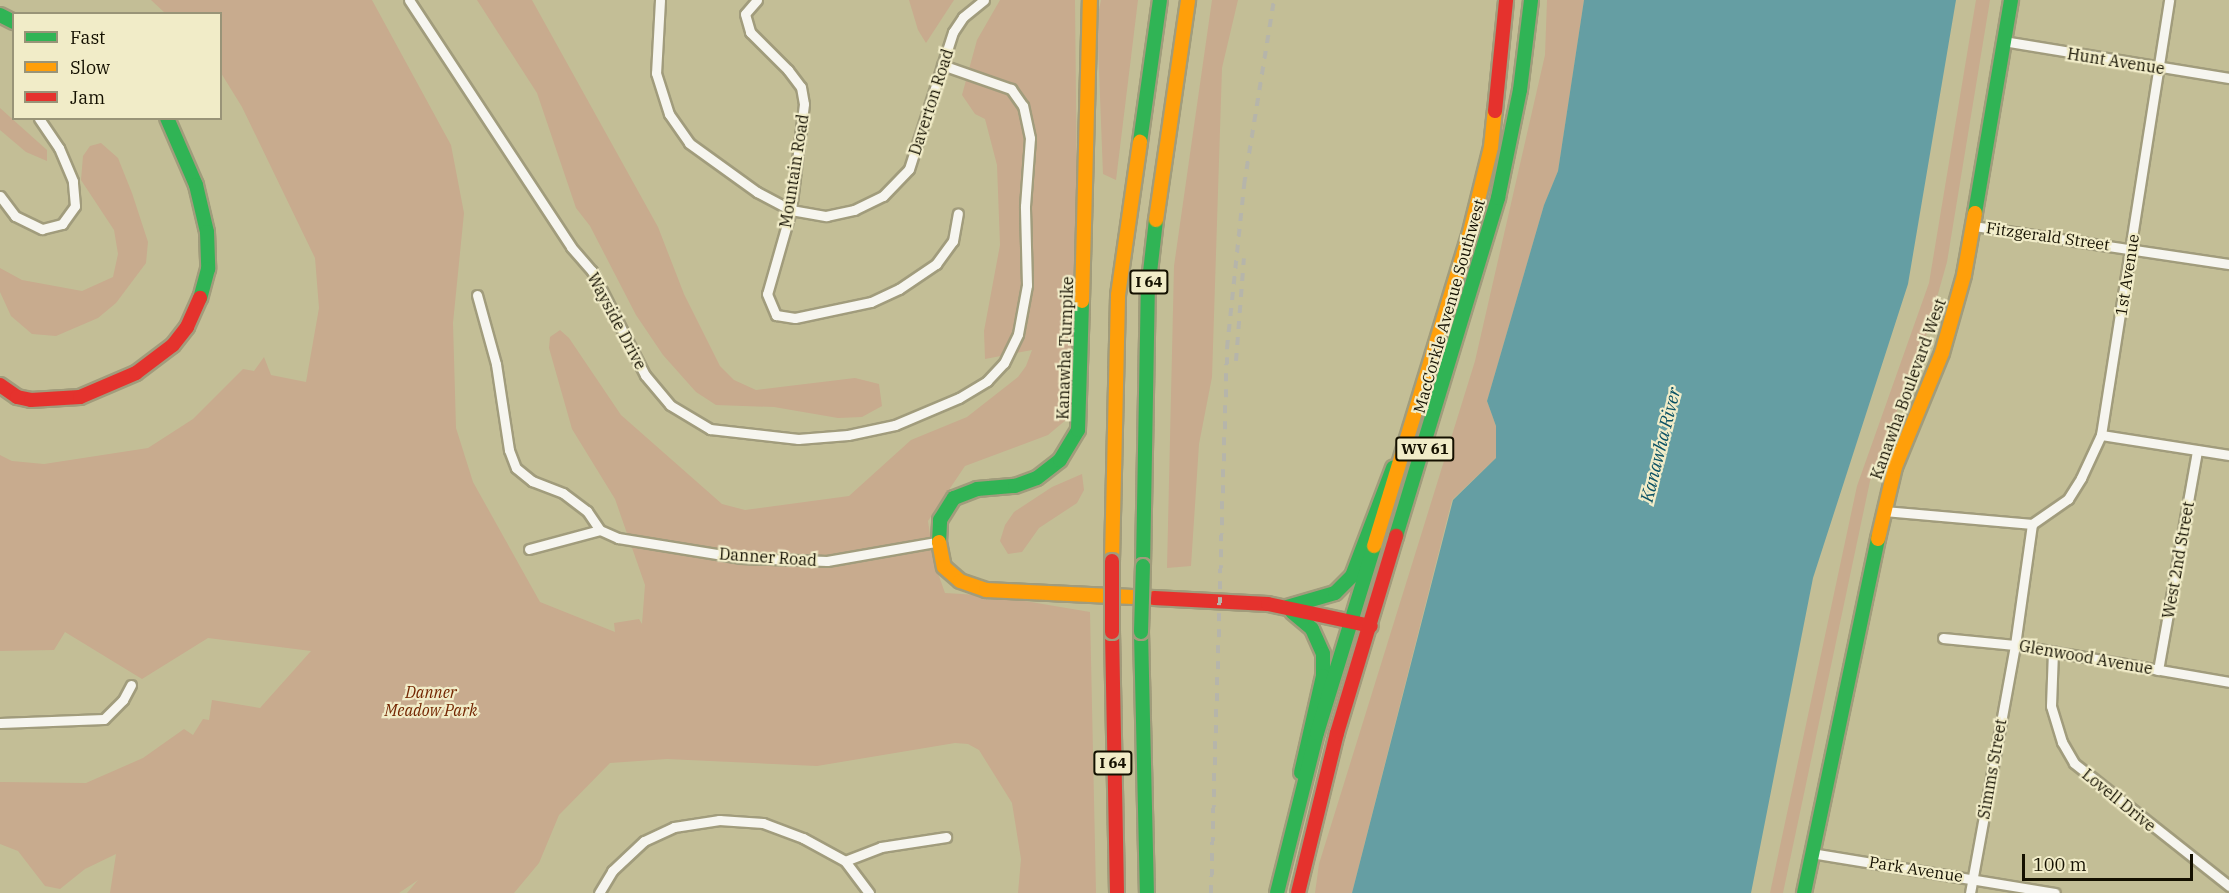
<!DOCTYPE html>
<style>
body{margin:0}
#map{position:relative;width:2229px;height:893px;overflow:hidden;background:#c3be96;font-family:"IBM Plex Serif",serif}
div>[style]{position:absolute}
[style*='--x']{left:calc(var(--x)*1px);top:calc(var(--y)*1px);width:calc(var(--w)*1px);rotate:calc(var(--a)*1deg)}
.green>*{inset:0;background:#c8ab8e}
.water>*{inset:0;background:#659ea3}
.roads{filter:drop-shadow(2px 0 #a19c7c) drop-shadow(-2px 0 #a19c7c) drop-shadow(0 2px #a19c7c) drop-shadow(0 -2px #a19c7c)}
.street>*{height:9px;margin:-4.5px;padding:0 4.5px;transform-origin:4.5px;border-radius:4.5px;background:#f6f5ef}
.fast>*{height:14px;margin:-7px;padding:0 7px;transform-origin:7px;border-radius:7px;background:#30b455}
.slow>*{height:14px;margin:-7px;padding:0 7px;transform-origin:7px;border-radius:7px;background:#ff9f0a}
.jam>*{height:14px;margin:-7px;padding:0 7px;transform-origin:7px;border-radius:7px;background:#e5322d}
.rail>*{height:4px;margin-top:-2px;transform-origin:0;background:repeating-linear-gradient(90deg,#b6b5aa 0 8px,transparent 0 16px)}
.bridges{filter:drop-shadow(2px 0 #a19c7c) drop-shadow(-2px 0 #a19c7c) drop-shadow(0 2px #a19c7c) drop-shadow(0 -2px #a19c7c)}
.fast-bridge>*{height:14px;margin:-7px;padding:0 7px;transform-origin:7px;border-radius:7px;background:#30b455}
.jam-bridge>*{height:14px;margin:-7px;padding:0 7px;transform-origin:7px;border-radius:7px;background:#e5322d}
span{translate:-50% -50%;white-space:nowrap;text-align:center;line-height:1.15;-webkit-text-stroke:4.5px #f1ecc8;paint-order:stroke}
.shield-label span{padding:2px 4px;background:#f1ecc8;border:2px solid;border-radius:4px;-webkit-text-stroke-width:0}
.shield-label{font-size:15px;color:#141000;font-weight:700}
.street-label{font-size:16px;color:#141000}
.park-label{font-size:16px;color:#732500;font-style:italic}
.water-label{font-size:18px;color:#095063;font-style:italic}
.legend{position:absolute;left:12px;top:12px;width:210px;height:108px;box-sizing:border-box;background:#f1ecc8;border:2px solid #999478;margin:0;padding:8px 10px;list-style:none;font-size:18px;color:#141000}
.legend li{display:flex;align-items:center;gap:12px;height:30px}
.legend b{width:30px;border:2px solid #999478}
.scale{position:absolute;left:2022px;top:854px;width:171px;height:27px;box-sizing:border-box;border:3px solid #141000;border-top:0;padding-left:8px;font-size:18px;line-height:21px;white-space:nowrap;color:#141000;-webkit-text-stroke:4px #f1ecc8;paint-order:stroke}
</style>
<div id="map">
<div class="green">
<i style="clip-path:polygon(151px 0,372px 0,451px 145px,464px 213px,453px 323px,456px 428px,473px 482px,540px 602px,615px 632px,614px 623px,639px 619px,642px 624px,645px 585px,615px 499px,572px 429px,549px 348px,550px 337px,560px 330px,569px 338px,621px 415px,722px 504px,745px 510px,849px 496px,911px 440px,967px 417px,1018px 377px,1026px 366px,1032px 350px,985px 359px,984px 331px,1000px 245px,997px 165px,985px 119px,975px 114px,962px 95px,977px 40px,1000px 0,1075px 0,1078px 298px,1067px 419px,1048px 435px,965px 466px,928px 521px,934px 562px,945px 593px,996px 596px,1090px 612px,1096px 893px,1018px 893px,1021px 859px,1012px 803px,979px 750px,968px 744px,955px 743px,817px 766px,667px 759px,610px 763px,559px 815px,539px 863px,514px 893px,407px 893px,418px 880px,399px 893px,110px 893px,116px 854px,85px 869px,60px 889px,45px 886px,18px 851px,0 844px,0 782px,86px 783px,143px 758px,184px 729px,193px 735px,203px 719px,209px 720px,212px 700px,260px 708px,311px 651px,208px 638px,142px 679px,65px 632px,54px 650px,0 651px,0 455px,12px 461px,44px 464px,148px 448px,193px 419px,243px 369px,254px 371px,264px 357px,271px 375px,306px 382px,319px 308px,315px 258px,242px 107px,221px 73px,220px 14px,165px 13px)"></i>
<i style="clip-path:polygon(477px 0,532px 0,658px 227px,684px 294px,720px 366px,734px 380px,756px 390px,855px 378px,879px 384px,882px 406px,862px 417px,838px 418px,774px 407px,716px 405px,696px 392px,663px 355px,636px 315px,590px 226px,576px 208px,537px 93px)"></i>
<i style="clip-path:polygon(909px 0,954px 0,926px 43px,918px 30px)"></i>
<i style="clip-path:polygon(1101px 0,1138px 0,1116px 180px,1103px 174px,1097px 19px)"></i>
<i style="clip-path:polygon(1212px 0,1238px 0,1222px 68px,1212px 377px,1199px 444px,1191px 566px,1167px 568px,1174px 266px)"></i>
<i style="clip-path:polygon(1547px 0,1584px 0,1558px 171px,1544px 205px,1487px 401px,1496px 426px,1496px 458px,1452px 500px,1352px 893px,1315px 893px,1319px 864px,1475px 361px,1545px 55px)"></i>
<i style="clip-path:polygon(1976px 0,1990px 0,1947px 262px,1926px 336px,1870px 481px,1783px 893px,1770px 893px,1857px 486px,1929px 283px)"></i>
<i style="clip-path:polygon(0 108px,47px 150px,47px 161px,26px 152px,0 130px)"></i>
<i style="clip-path:polygon(101px 143px,118px 158px,132px 193px,148px 242px,146px 263px,116px 303px,98px 318px,56px 336px,32px 334px,11px 316px,0 292px,0 268px,22px 280px,82px 291px,113px 277px,118px 254px,114px 230px,81px 180px,83px 156px,90px 146px)"></i>
<i style="clip-path:polygon(1082px 474px,1084px 490px,1077px 503px,1039px 528px,1022px 552px,1008px 554px,1000px 541px,1005px 525px,1014px 512px,1052px 487px)"></i>
</div>
<div class="water">
<i style="clip-path:polygon(1584px 0,1956px 0,1908px 284px,1813px 578px,1751px 893px,1352px 893px,1453px 500px,1496px 458px,1496px 426px,1487px 401px,1544px 205px,1558px 171px)"></i>
</div>
<div class="roads">
<div class="street">
<i style="--x:409;--y:0;--w:295;--a:56.7"></i>
<i style="--x:571;--y:247;--w:32;--a:49"></i>
<i style="--x:592;--y:271;--w:117;--a:63"></i>
<i style="--x:645;--y:375;--w:39;--a:50"></i>
<i style="--x:670;--y:405;--w:47;--a:31"></i>
<i style="--x:710;--y:429;--w:89;--a:6.5"></i>
<i style="--x:798;--y:439;--w:50;--a:-4.6"></i>
<i style="--x:848;--y:435;--w:48;--a:-12"></i>
<i style="--x:895;--y:425;--w:69;--a:-22.9"></i>
<i style="--x:959;--y:398;--w:33;--a:-31"></i>
<i style="--x:987;--y:381;--w:25;--a:-47"></i>
<i style="--x:1004;--y:363;--w:32;--a:-64"></i>
<i style="--x:1018;--y:334;--w:50;--a:-79.6"></i>
<i style="--x:1027;--y:285;--w:79;--a:-91.5"></i>
<i style="--x:1025;--y:206;--w:68;--a:-85.8"></i>
<i style="--x:1030;--y:138;--w:33;--a:-102"></i>
<i style="--x:1023;--y:106;--w:21;--a:-125"></i>
<i style="--x:1011;--y:89;--w:73;--a:-160.8"></i>
<i style="--x:660;--y:0;--w:73;--a:93.1"></i>
<i style="--x:656;--y:73;--w:43;--a:72.4"></i>
<i style="--x:669;--y:114;--w:35;--a:55"></i>
<i style="--x:689;--y:143;--w:84;--a:35.8"></i>
<i style="--x:757;--y:192;--w:38;--a:28"></i>
<i style="--x:791;--y:210;--w:36;--a:10"></i>
<i style="--x:826;--y:216;--w:29;--a:-12"></i>
<i style="--x:854;--y:210;--w:32;--a:-26"></i>
<i style="--x:883;--y:196;--w:37;--a:-46"></i>
<i style="--x:909;--y:169;--w:144;--a:-72.2"></i>
<i style="--x:953;--y:32;--w:18;--a:-56"></i>
<i style="--x:963;--y:17;--w:27;--a:-39"></i>
<i style="--x:757;--y:0;--w:18;--a:131"></i>
<i style="--x:745;--y:14;--w:19;--a:74"></i>
<i style="--x:750;--y:32;--w:54;--a:45"></i>
<i style="--x:788;--y:70;--w:21;--a:53"></i>
<i style="--x:801;--y:87;--w:17;--a:80"></i>
<i style="--x:804;--y:104;--w:107;--a:97"></i>
<i style="--x:791;--y:210;--w:87;--a:105.9"></i>
<i style="--x:767;--y:294;--w:23;--a:67"></i>
<i style="--x:776;--y:315;--w:19;--a:9"></i>
<i style="--x:795;--y:318;--w:78;--a:-11.9"></i>
<i style="--x:871;--y:302;--w:31;--a:-25"></i>
<i style="--x:899;--y:289;--w:45;--a:-34"></i>
<i style="--x:936;--y:264;--w:29;--a:-54"></i>
<i style="--x:953;--y:241;--w:28;--a:-80"></i>
<i style="--x:2003;--y:41;--w:229;--a:9.3"></i>
<i style="--x:0;--y:196;--w:25;--a:53"></i>
<i style="--x:15;--y:216;--w:30;--a:26"></i>
<i style="--x:42;--y:229;--w:21;--a:-14"></i>
<i style="--x:62;--y:224;--w:22;--a:-54"></i>
<i style="--x:75;--y:206;--w:25;--a:-95"></i>
<i style="--x:73;--y:181;--w:36;--a:-113"></i>
<i style="--x:59;--y:148;--w:36;--a:-124"></i>
<i style="--x:1974;--y:226;--w:258;--a:8.5"></i>
<i style="--x:477;--y:295;--w:72;--a:74.6"></i>
<i style="--x:496;--y:364;--w:87;--a:81.4"></i>
<i style="--x:509;--y:450;--w:19;--a:69"></i>
<i style="--x:516;--y:468;--w:21;--a:39"></i>
<i style="--x:532;--y:481;--w:33;--a:21"></i>
<i style="--x:563;--y:493;--w:30;--a:37"></i>
<i style="--x:587;--y:511;--w:23;--a:56"></i>
<i style="--x:600;--y:530;--w:20;--a:24"></i>
<i style="--x:618;--y:538;--w:125;--a:9.2"></i>
<i style="--x:741;--y:558;--w:86;--a:2"></i>
<i style="--x:827;--y:561;--w:111;--a:-9.9"></i>
<i style="--x:2101;--y:435;--w:130;--a:8.9"></i>
<i style="--x:1884;--y:511;--w:149;--a:5"></i>
<i style="--x:2032;--y:524;--w:44;--a:-34.8"></i>
<i style="--x:2068;--y:499;--w:25;--a:-58"></i>
<i style="--x:2081;--y:478;--w:47;--a:-65.1"></i>
<i style="--x:2101;--y:435;--w:440;--a:-81.1"></i>
<i style="--x:529;--y:549;--w:73;--a:-15"></i>
<i style="--x:1943;--y:638;--w:72;--a:5.6"></i>
<i style="--x:2015;--y:645;--w:217;--a:9.8"></i>
<i style="--x:2053;--y:651;--w:55;--a:92.1"></i>
<i style="--x:2051;--y:706;--w:38;--a:73"></i>
<i style="--x:2062;--y:742;--w:24;--a:60"></i>
<i style="--x:2074;--y:763;--w:198;--a:38.4"></i>
<i style="--x:2158;--y:670;--w:223;--a:-79.9"></i>
<i style="--x:0;--y:723;--w:104;--a:-2.2"></i>
<i style="--x:104;--y:719;--w:27;--a:-45"></i>
<i style="--x:123;--y:700;--w:17;--a:-62"></i>
<i style="--x:1811;--y:853;--w:247;--a:9.3"></i>
<i style="--x:845;--y:861;--w:39;--a:-21"></i>
<i style="--x:881;--y:847;--w:66;--a:-8.7"></i>
<i style="--x:599;--y:893;--w:26;--a:-59"></i>
<i style="--x:612;--y:871;--w:44;--a:-43.2"></i>
<i style="--x:644;--y:841;--w:33;--a:-25"></i>
<i style="--x:674;--y:827;--w:46;--a:-8.8"></i>
<i style="--x:719;--y:820;--w:44;--a:3.9"></i>
<i style="--x:763;--y:823;--w:43;--a:20.6"></i>
<i style="--x:803;--y:838;--w:48;--a:28.7"></i>
<i style="--x:845;--y:861;--w:40;--a:53"></i>
<i style="--x:1970;--y:893;--w:252;--a:-79.7"></i>
<i style="--x:2015;--y:645;--w:122;--a:-82"></i>
</div>
<div class="fast">
<i style="--x:0;--y:15;--w:16;--a:27"></i>
<i style="--x:167;--y:118;--w:73;--a:66.6"></i>
<i style="--x:196;--y:185;--w:48;--a:76.8"></i>
<i style="--x:207;--y:232;--w:37;--a:88"></i>
<i style="--x:208;--y:269;--w:30;--a:105"></i>
<i style="--x:1140;--y:142;--w:143;--a:-82"></i>
<i style="--x:1975;--y:213;--w:216;--a:-80.4"></i>
<i style="--x:1396;--y:536;--w:353;--a:-73.2"></i>
<i style="--x:1498;--y:198;--w:110;--a:-78.5"></i>
<i style="--x:1520;--y:90;--w:91;--a:-83"></i>
<i style="--x:939;--y:542;--w:22;--a:-87"></i>
<i style="--x:940;--y:520;--w:26;--a:-58"></i>
<i style="--x:954;--y:498;--w:25;--a:-21"></i>
<i style="--x:977;--y:489;--w:38;--a:-5"></i>
<i style="--x:1015;--y:486;--w:23;--a:-20"></i>
<i style="--x:1037;--y:478;--w:29;--a:-38"></i>
<i style="--x:1060;--y:460;--w:35;--a:-59"></i>
<i style="--x:1078;--y:430;--w:129;--a:-88.2"></i>
<i style="--x:1143;--y:566;--w:276;--a:-89"></i>
<i style="--x:1148;--y:290;--w:70;--a:-83.5"></i>
<i style="--x:1287;--y:607;--w:50;--a:-16.3"></i>
<i style="--x:1335;--y:593;--w:24;--a:-45"></i>
<i style="--x:1352;--y:576;--w:116;--a:-69.2"></i>
<i style="--x:1292;--y:612;--w:26;--a:40"></i>
<i style="--x:1312;--y:629;--w:27;--a:66"></i>
<i style="--x:1323;--y:654;--w:22;--a:90"></i>
<i style="--x:1323;--y:676;--w:99;--a:102.8"></i>
<i style="--x:1141;--y:632;--w:261;--a:88.7"></i>
<i style="--x:1277;--y:893;--w:165;--a:-76"></i>
<i style="--x:1317;--y:733;--w:195;--a:-73"></i>
<i style="--x:1804;--y:893;--w:362;--a:-78.2"></i>
</div>
<div class="slow">
<i style="--x:1156;--y:220;--w:222;--a:-81.7"></i>
<i style="--x:1082;--y:301;--w:301;--a:-88.5"></i>
<i style="--x:1878;--y:539;--w:74;--a:-76.7"></i>
<i style="--x:1895;--y:467;--w:123;--a:-67.6"></i>
<i style="--x:1942;--y:353;--w:81;--a:-74.2"></i>
<i style="--x:1964;--y:275;--w:63;--a:-79.9"></i>
<i style="--x:939;--y:542;--w:25;--a:79"></i>
<i style="--x:944;--y:567;--w:21;--a:41"></i>
<i style="--x:960;--y:581;--w:28;--a:19"></i>
<i style="--x:986;--y:590;--w:168;--a:2.7"></i>
<i style="--x:1374;--y:546;--w:324;--a:-73"></i>
<i style="--x:1469;--y:236;--w:92;--a:-76.1"></i>
<i style="--x:1491;--y:147;--w:36;--a:-84"></i>
<i style="--x:1112;--y:561;--w:266;--a:-88.7"></i>
<i style="--x:1118;--y:295;--w:155;--a:-81.8"></i>
</div>
<div class="jam">
<i style="--x:1495;--y:111;--w:112;--a:-84.3"></i>
<i style="--x:0;--y:385;--w:21;--a:35"></i>
<i style="--x:17;--y:397;--w:14;--a:12"></i>
<i style="--x:31;--y:400;--w:49;--a:-3.5"></i>
<i style="--x:80;--y:397;--w:61;--a:-23.2"></i>
<i style="--x:136;--y:373;--w:46;--a:-37.1"></i>
<i style="--x:173;--y:345;--w:23;--a:-52"></i>
<i style="--x:187;--y:327;--w:32;--a:-66"></i>
<i style="--x:1154;--y:598;--w:114;--a:3"></i>
<i style="--x:1268;--y:604;--w:105;--a:12.1"></i>
<i style="--x:1112;--y:632;--w:261;--a:88.9"></i>
<i style="--x:1298;--y:893;--w:165;--a:-76.3"></i>
<i style="--x:1337;--y:733;--w:206;--a:-73.3"></i>
</div>
</div>
<div class="rail">
<i style="--x:1236;--y:361;--w:103;--a:-85.6"></i>
<i style="--x:1211;--y:893;--w:545;--a:-88.32"></i>
<i style="--x:1227;--y:348;--w:164;--a:-84"></i>
<i style="--x:1244;--y:185;--w:187;--a:-80.8"></i>
</div>
<div class="bridges">
<div class="fast-bridge">
<i style="--x:1141;--y:632;--w:66;--a:-88.3"></i>
</div>
<div class="jam-bridge">
<i style="--x:1112;--y:561;--w:71;--a:90"></i>
</div>
</div>
<div class="shield-label">
<span style="left:1149px;top:282px">I 64</span>
<span style="left:1425px;top:449px">WV 61</span>
<span style="left:1113px;top:763px">I 64</span>
</div>
<div class="street-label">
<span style="left:2116px;top:61px;rotate:9deg">Hunt Avenue</span>
<span style="left:931px;top:102px;rotate:-72deg">Daverton Road</span>
<span style="left:794px;top:171px;rotate:-81deg">Mountain Road</span>
<span style="left:2048px;top:236px;rotate:8deg">Fitzgerald Street</span>
<span style="left:2127px;top:275px;rotate:-81deg">1st Avenue</span>
<span style="left:1449px;top:306px;rotate:-74deg">MacCorkle Avenue Southwest</span>
<span style="left:617px;top:321px;rotate:62deg">Wayside Drive</span>
<span style="left:1065px;top:348px;rotate:-88deg">Kanawha Turnpike</span>
<span style="left:1908px;top:389px;rotate:-70deg">Kanawha Boulevard West</span>
<span style="left:768px;top:557px;rotate:4deg">Danner Road</span>
<span style="left:2178px;top:560px;rotate:-80deg">West 2nd Street</span>
<span style="left:2086px;top:657px;rotate:10deg">Glenwood Avenue</span>
<span style="left:1992px;top:769px;rotate:-80deg">Simms Street</span>
<span style="left:2119px;top:800px;rotate:39deg">Lovell Drive</span>
<span style="left:1916px;top:869px;rotate:9deg">Park Avenue</span>
</div>
<div class="park-label">
<span style="left:431px;top:701px">Danner<br>Meadow Park</span>
</div>
<div class="water-label">
<span style="left:1661px;top:445px;rotate:-76deg">Kanawha River</span>
</div>
<ul class="legend">
<li><b style="height:8px;background:#30b455"></b>Fast</li>
<li><b style="height:8px;background:#ff9f0a"></b>Slow</li>
<li><b style="height:8px;background:#e5322d"></b>Jam</li>
</ul>
<div class="scale">100 m</div>
</div>
